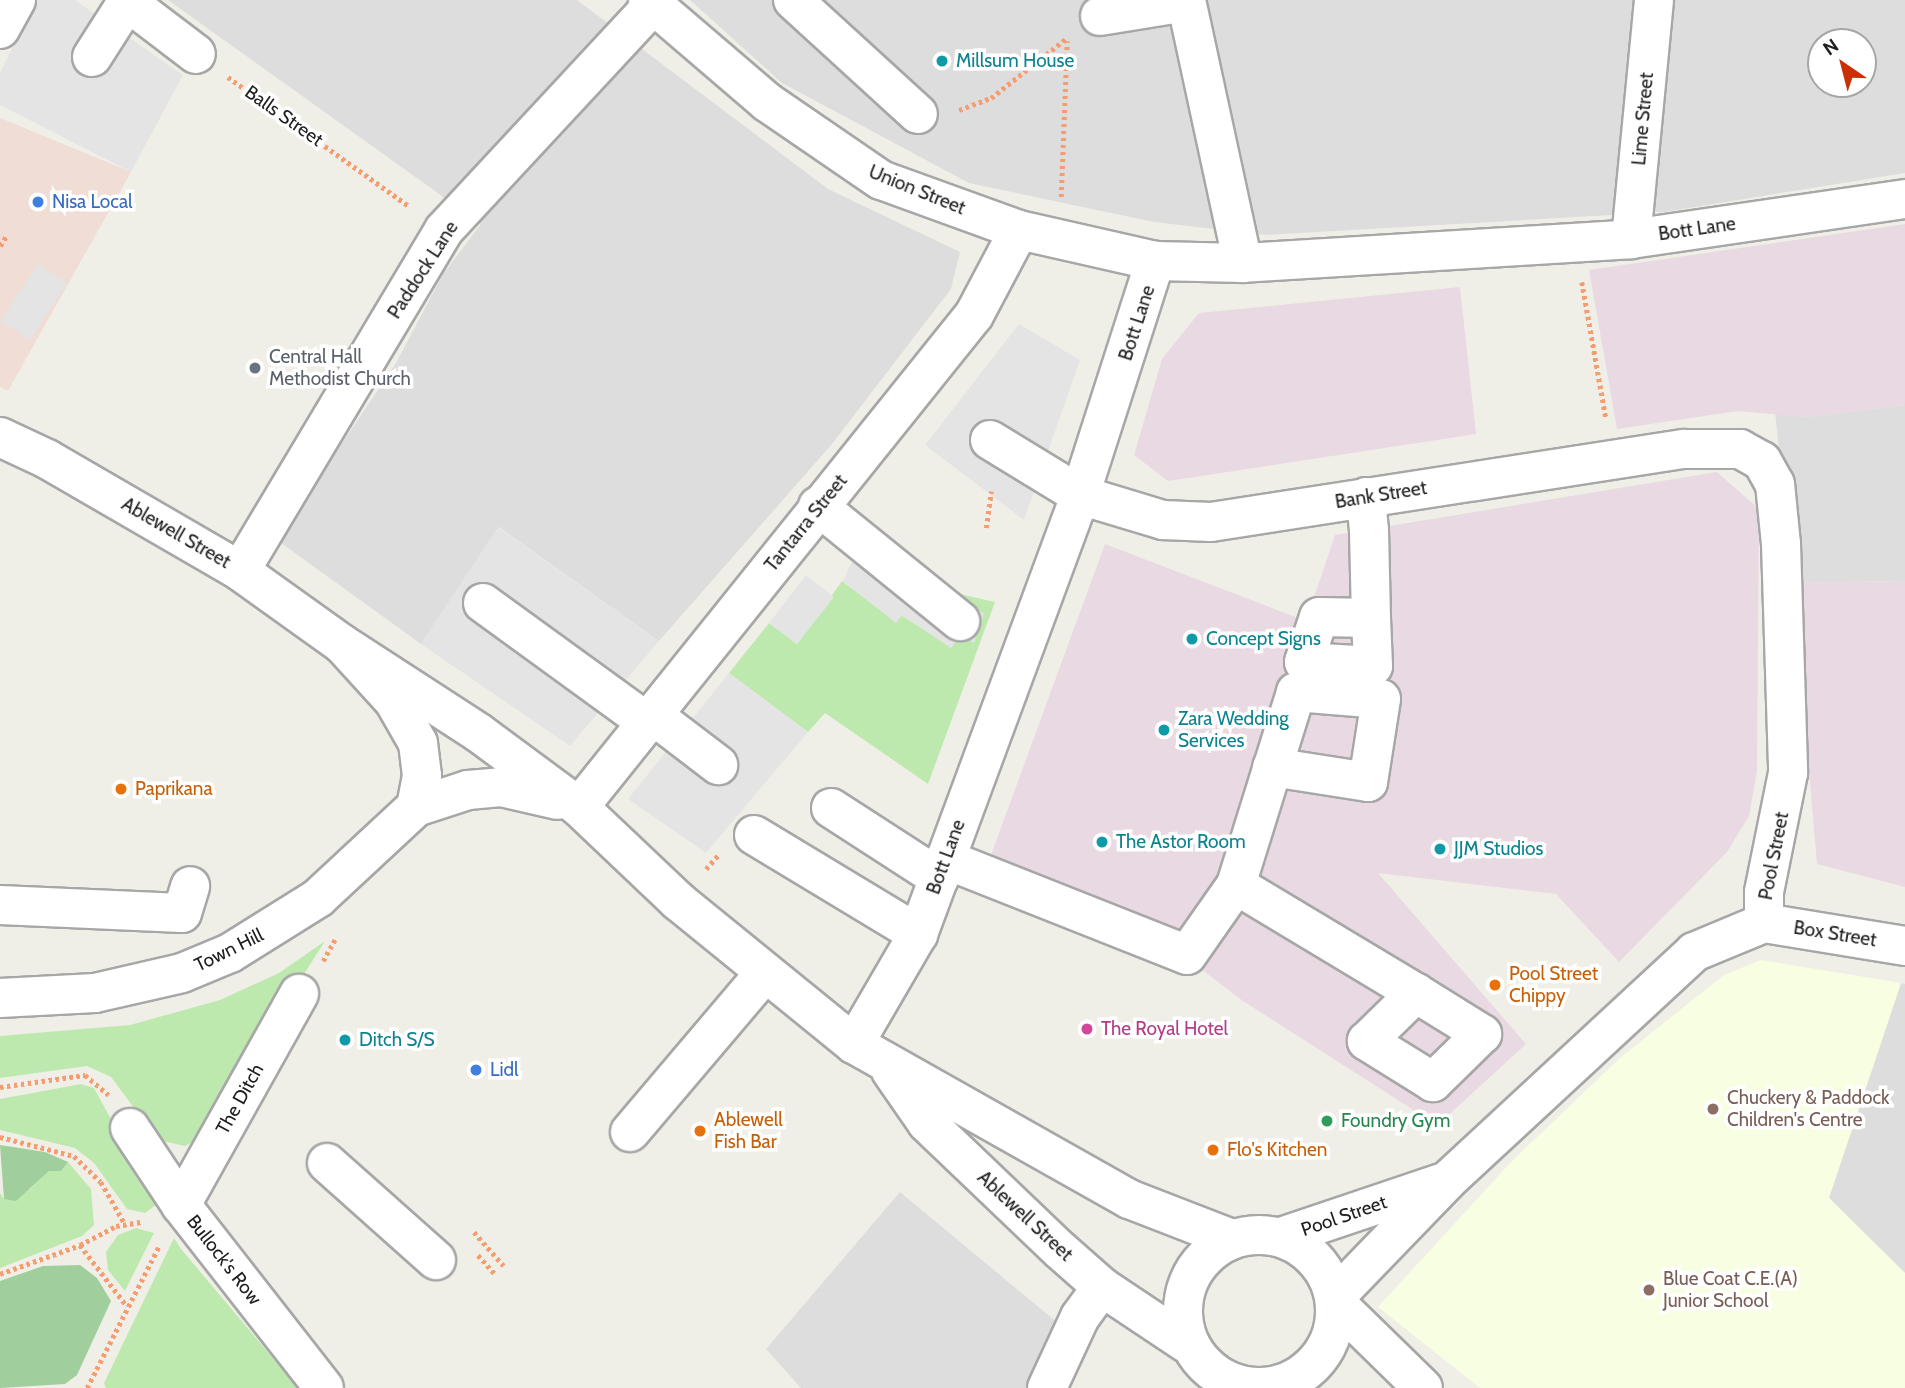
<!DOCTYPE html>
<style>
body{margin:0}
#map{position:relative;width:1905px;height:1388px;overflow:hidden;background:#f0efe7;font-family:Cabin,sans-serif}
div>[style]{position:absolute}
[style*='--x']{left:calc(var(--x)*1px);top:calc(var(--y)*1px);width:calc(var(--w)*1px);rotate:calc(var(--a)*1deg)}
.residential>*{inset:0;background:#dedddd}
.commercial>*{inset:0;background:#f0ddd6}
.industrial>*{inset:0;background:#e9d9e2}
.education>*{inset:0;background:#f8fee1}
.grass>*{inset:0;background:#bee9ae}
.forest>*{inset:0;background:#a0ce9c}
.parking>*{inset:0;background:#e4e4e4}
.path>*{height:4.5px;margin-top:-2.25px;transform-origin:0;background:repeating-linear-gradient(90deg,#f69c71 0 3.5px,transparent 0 7px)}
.roads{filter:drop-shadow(2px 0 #a7a7a7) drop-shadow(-2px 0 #a7a7a7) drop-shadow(0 2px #a7a7a7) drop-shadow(0 -2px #a7a7a7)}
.minor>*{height:38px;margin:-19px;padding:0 19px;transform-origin:19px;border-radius:19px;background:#fff}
.minor>.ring{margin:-19px;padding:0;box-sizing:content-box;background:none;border:38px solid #fff;border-radius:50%}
.dots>*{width:19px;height:19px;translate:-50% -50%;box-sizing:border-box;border:4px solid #fff;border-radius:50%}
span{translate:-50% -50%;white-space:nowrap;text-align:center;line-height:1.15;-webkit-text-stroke:7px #fff;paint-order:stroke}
.culture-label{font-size:19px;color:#0d838f}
.left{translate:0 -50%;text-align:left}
.street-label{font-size:19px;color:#202020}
.shop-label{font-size:19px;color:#366cbe}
.worship-label{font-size:19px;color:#5b616d}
.food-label{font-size:19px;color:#c56008}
.hotel-label{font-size:19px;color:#b23c85}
.education-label{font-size:19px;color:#785e54}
.leisure-label{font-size:19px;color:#27864d}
.north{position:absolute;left:1807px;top:28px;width:70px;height:70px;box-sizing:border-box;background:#fff;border:2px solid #a6a6a6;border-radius:50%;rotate:325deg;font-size:19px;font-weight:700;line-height:28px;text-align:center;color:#202020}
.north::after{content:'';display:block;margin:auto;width:24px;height:32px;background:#cb3005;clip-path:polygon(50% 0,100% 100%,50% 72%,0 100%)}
</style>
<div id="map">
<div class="residential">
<i style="clip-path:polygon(168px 0,577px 0,828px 189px,960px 252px,951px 289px,832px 444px,659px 641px,499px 527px,421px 644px,277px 540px,396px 363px,443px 274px,481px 224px)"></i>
<i style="clip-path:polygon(evenodd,690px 0,1905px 0,1905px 173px,1664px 212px,1265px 235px,1154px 222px,969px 183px,782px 83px,690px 0,1821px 42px,1863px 42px,1863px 84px,1821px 84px,1821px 42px)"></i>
<i style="clip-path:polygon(1905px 405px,1905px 581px,1793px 583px,1775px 412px,1805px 417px)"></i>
<i style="clip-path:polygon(1901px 983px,1905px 984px,1905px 1273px,1829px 1198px)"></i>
<i style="clip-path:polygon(900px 1192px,1088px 1348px,1052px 1388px,801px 1388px,766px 1349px)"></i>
</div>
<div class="commercial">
<i style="clip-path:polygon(0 118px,131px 172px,8px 391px,0 387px)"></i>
</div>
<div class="industrial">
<i style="clip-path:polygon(1905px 224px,1905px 405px,1805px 417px,1738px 411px,1617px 429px,1589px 270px)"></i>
<i style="clip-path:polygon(1460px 287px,1476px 434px,1168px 481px,1134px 455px,1162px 359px,1199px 313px)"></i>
<i style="clip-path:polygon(1717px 472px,1759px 509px,1757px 771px,1749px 816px,1727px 852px,1619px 962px,1556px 894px,1378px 873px,1526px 1044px,1429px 1133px,1412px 1109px,1243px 1001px,1137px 920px,988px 863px,1105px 544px,1306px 621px,1335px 535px)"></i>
<i style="clip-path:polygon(1905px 581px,1905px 887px,1817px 864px,1793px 583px)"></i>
</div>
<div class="education">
<i style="clip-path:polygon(1761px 960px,1901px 983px,1829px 1198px,1905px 1273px,1905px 1388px,1480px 1388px,1378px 1307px,1513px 1160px,1620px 1058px,1724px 975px)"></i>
</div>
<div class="grass">
<i style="clip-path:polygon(842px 581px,896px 622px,901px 615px,951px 647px,961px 634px,974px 642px,955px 593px,995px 602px,928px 784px,825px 713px,808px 732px,729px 673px,769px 623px,797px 644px)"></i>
<i style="clip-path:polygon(325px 941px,200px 1138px,185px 1146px,158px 1140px,111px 1077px,87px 1066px,0 1078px,0 1036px,130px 1025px,220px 1000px,279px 973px)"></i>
<i style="clip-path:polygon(81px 1084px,94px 1088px,118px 1132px,165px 1198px,145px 1213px,127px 1209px,94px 1163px,75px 1148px,0 1130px,0 1099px)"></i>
<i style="clip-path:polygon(68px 1162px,91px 1189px,94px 1225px,82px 1236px,0 1268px,0 1193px,4px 1199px,30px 1189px,49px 1170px,61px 1171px)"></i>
<i style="clip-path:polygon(136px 1228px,154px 1233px,125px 1291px,108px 1270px,106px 1252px,118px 1235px)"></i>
<i style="clip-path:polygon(174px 1238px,181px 1249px,298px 1388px,106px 1388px,104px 1383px)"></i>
</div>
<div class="forest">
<i style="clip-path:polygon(0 1145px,45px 1152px,68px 1162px,61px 1171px,49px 1171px,16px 1201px,4px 1199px)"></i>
<i style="clip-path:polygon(80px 1265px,97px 1278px,111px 1301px,77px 1375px,65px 1384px,0 1388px,0 1281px,43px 1266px)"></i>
</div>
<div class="parking">
<i style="clip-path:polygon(35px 0,75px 0,183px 75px,131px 172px,0 105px,0 73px)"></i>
<i style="clip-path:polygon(38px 264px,67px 283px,30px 340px,1px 321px)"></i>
<i style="clip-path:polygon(1019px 324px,1080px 360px,1024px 520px,925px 445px)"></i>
<i style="clip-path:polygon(498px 527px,659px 641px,570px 746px,421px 644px)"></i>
<i style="clip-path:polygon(854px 557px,955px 593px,984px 614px,974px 643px,961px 635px,951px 648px,902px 615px,896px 623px,843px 581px)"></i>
<i style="clip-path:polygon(806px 575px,834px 597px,797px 644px,769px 623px)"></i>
<i style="clip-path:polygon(729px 673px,808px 732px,706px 853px,628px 799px)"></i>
</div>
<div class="path">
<i style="--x:228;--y:77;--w:222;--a:35.5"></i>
<i style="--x:959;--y:110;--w:34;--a:-21"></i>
<i style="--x:991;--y:98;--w:97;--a:-38.3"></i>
<i style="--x:1061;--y:197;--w:156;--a:-87.8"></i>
<i style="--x:0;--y:246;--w:13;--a:-58"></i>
<i style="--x:1582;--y:282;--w:138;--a:80"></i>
<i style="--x:986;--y:528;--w:37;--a:-82"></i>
<i style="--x:706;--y:869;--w:20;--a:-49"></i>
<i style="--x:323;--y:961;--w:26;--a:-61"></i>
<i style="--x:0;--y:1087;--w:86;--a:-8"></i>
<i style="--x:85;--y:1075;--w:31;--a:40"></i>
<i style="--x:0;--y:1137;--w:76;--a:14.4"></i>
<i style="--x:74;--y:1156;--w:37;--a:44"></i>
<i style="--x:101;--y:1182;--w:48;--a:60.3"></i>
<i style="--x:474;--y:1232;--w:45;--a:48.6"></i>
<i style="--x:80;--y:1245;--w:77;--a:52.4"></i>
<i style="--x:478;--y:1255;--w:25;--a:48"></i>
<i style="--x:0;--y:1274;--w:85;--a:-19.9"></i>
<i style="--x:80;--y:1245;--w:41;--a:-27.8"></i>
<i style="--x:116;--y:1226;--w:25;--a:-9"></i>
<i style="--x:87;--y:1388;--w:159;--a:-63.1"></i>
</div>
<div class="roads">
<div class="minor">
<i style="--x:125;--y:0;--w:89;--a:37.3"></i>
<i style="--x:648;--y:0;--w:157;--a:40.6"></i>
<i style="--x:767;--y:102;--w:138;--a:34.4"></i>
<i style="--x:881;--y:180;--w:147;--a:19.9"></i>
<i style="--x:1019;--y:230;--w:139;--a:12.8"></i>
<i style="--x:1155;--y:261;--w:88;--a:1.3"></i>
<i style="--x:1243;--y:263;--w:389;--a:-3.5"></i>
<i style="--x:1631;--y:239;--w:277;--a:-8.3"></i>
<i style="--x:793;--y:0;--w:169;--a:42.4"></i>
<i style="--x:1186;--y:0;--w:269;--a:77.8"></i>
<i style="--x:1100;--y:16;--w:87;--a:-9.2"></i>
<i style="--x:0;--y:29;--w:33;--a:-61"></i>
<i style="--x:92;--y:57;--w:65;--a:-57.5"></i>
<i style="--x:1631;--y:239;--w:240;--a:-84.5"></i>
<i style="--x:0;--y:437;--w:52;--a:25.1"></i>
<i style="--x:47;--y:459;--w:223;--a:30.1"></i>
<i style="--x:240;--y:571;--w:125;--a:35.6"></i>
<i style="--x:342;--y:644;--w:77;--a:47.6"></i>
<i style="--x:394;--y:701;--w:48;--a:60.3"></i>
<i style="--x:418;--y:743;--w:33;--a:83"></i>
<i style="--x:422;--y:776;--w:32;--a:101"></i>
<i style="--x:990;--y:440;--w:105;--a:31.4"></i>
<i style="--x:1080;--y:495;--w:87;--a:16.8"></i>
<i style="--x:1163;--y:520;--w:48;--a:2.4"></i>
<i style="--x:1211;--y:522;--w:479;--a:-8.8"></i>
<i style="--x:1684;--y:449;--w:56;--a:0"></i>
<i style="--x:1740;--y:449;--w:25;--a:29"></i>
<i style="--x:1762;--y:461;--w:26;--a:61"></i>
<i style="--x:1775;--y:484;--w:60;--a:84.3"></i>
<i style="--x:1781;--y:544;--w:229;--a:88.2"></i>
<i style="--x:1788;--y:773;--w:121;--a:101.4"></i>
<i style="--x:1764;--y:892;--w:31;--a:90"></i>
<i style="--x:1366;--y:497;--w:33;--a:85"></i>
<i style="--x:1369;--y:530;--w:88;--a:88.7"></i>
<i style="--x:1371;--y:618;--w:48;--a:87.6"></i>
<i style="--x:1373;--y:666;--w:69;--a:-176.7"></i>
<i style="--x:1304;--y:662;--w:47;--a:-71.6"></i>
<i style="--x:1319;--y:617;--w:52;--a:1.1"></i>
<i style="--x:818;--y:506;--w:183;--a:39"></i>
<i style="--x:240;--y:571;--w:397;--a:-59.1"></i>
<i style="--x:444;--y:230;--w:307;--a:-47.1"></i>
<i style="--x:483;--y:603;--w:204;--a:36"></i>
<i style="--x:342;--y:644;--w:163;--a:33"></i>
<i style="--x:479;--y:733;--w:124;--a:36.5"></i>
<i style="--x:579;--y:807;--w:137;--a:43.5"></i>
<i style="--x:678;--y:901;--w:227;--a:39.1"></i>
<i style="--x:854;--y:1044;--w:316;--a:29.4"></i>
<i style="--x:1129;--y:1199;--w:110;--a:21.2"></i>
<i style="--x:654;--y:716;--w:81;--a:37.4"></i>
<i style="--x:579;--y:807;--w:631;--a:-51.24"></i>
<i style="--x:974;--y:315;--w:96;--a:-62.1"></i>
<i style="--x:831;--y:808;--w:129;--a:32.9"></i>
<i style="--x:754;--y:835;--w:192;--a:31.1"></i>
<i style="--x:945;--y:859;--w:260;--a:21.6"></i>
<i style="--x:1187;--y:955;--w:85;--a:-55"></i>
<i style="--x:1236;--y:885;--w:210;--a:31"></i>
<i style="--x:1416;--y:993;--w:78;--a:31.8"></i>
<i style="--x:1482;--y:1034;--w:69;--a:135.6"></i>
<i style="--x:1433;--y:1082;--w:78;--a:-148.2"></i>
<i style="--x:1367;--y:1041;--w:69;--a:-44.4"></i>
<i style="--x:1236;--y:885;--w:202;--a:-72.7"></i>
<i style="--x:1296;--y:692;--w:85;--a:4.7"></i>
<i style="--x:1381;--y:699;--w:84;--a:98.9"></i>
<i style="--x:1368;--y:782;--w:97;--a:-171.1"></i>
<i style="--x:0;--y:905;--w:182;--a:2.5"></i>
<i style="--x:182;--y:913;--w:28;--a:-73"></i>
<i style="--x:0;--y:998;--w:95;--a:-3"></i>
<i style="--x:95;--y:993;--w:89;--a:-12.9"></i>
<i style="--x:182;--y:973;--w:52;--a:-22.6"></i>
<i style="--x:230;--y:953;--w:104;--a:-32"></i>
<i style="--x:318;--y:898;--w:134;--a:-42.9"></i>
<i style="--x:416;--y:807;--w:55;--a:-18.1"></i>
<i style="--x:468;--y:790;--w:33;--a:-5"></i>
<i style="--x:501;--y:787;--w:58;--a:12.8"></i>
<i style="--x:854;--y:1044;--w:127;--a:-59.8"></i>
<i style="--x:918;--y:934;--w:468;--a:-69.7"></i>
<i style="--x:1080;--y:495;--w:246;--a:-72.2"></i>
<i style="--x:891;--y:1071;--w:63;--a:55.3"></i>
<i style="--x:927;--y:1123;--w:184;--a:43.7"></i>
<i style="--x:1060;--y:1250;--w:56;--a:41.4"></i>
<i style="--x:1102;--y:1287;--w:101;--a:33.7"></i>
<i style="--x:130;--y:1128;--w:92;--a:56.5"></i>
<i style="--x:181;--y:1205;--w:232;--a:52"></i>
<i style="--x:630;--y:1132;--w:209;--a:-49.7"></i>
<i style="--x:327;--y:1163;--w:146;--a:41.7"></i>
<i style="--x:181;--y:1205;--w:242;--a:-60.8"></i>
<i class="ring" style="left:1183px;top:1235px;width:114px;height:114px"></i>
<i style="--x:1281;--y:1237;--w:169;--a:-18.6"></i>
<i style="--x:1335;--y:1297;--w:161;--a:-46"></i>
<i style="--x:1447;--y:1181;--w:337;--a:-42.8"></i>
<i style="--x:1694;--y:952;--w:76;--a:-22.5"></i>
<i style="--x:1764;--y:923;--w:143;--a:9.3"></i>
<i style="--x:1337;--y:1304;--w:120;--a:44.3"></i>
<i style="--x:1047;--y:1388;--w:78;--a:-65.1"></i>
<i style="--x:1080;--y:1317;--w:37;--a:-54"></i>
</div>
</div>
<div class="dots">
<i style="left:942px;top:61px;background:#0f9aa8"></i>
<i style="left:38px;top:202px;background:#3f7fe0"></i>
<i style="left:255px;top:368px;background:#6b7280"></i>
<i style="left:1192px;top:639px;background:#0f9aa8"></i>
<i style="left:1164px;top:730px;background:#0f9aa8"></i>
<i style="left:121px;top:789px;background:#e8710a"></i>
<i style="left:1102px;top:842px;background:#0f9aa8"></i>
<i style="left:1440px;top:849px;background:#0f9aa8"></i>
<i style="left:1495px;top:985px;background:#e8710a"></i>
<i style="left:1087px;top:1029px;background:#d1479c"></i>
<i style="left:345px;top:1040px;background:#0f9aa8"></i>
<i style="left:476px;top:1070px;background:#3f7fe0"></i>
<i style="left:1713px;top:1109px;background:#8d6e63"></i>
<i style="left:1327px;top:1121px;background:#2e9e5b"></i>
<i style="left:700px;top:1131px;background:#e8710a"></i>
<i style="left:1213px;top:1150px;background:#e8710a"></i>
<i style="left:1649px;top:1290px;background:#8d6e63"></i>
</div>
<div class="culture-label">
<span class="left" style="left:956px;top:61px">Millsum House</span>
<span class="left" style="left:1206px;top:639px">Concept Signs</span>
<span class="left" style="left:1178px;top:730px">Zara Wedding<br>Services</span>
<span class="left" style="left:1116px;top:842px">The Astor Room</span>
<span class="left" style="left:1454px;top:849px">JJM Studios</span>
<span class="left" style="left:359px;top:1040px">Ditch S/S</span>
</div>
<div class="street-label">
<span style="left:284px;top:116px;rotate:35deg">Balls Street</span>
<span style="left:1643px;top:119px;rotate:-85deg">Lime Street</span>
<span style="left:917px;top:190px;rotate:22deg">Union Street</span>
<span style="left:1697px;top:229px;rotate:-8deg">Bott Lane</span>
<span style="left:423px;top:270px;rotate:-57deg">Paddock Lane</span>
<span style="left:1137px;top:323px;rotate:-72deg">Bott Lane</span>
<span style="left:1381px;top:495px;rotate:-9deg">Bank Street</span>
<span style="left:806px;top:523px;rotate:-51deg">Tantarra Street</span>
<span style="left:176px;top:533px;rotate:30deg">Ablewell Street</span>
<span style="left:1774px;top:856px;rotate:-79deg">Pool Street</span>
<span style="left:946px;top:857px;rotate:-70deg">Bott Lane</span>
<span style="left:1835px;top:934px;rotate:9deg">Box Street</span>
<span style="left:229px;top:950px;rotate:-26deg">Town Hill</span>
<span style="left:240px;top:1099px;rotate:-61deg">The Ditch</span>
<span style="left:1025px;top:1216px;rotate:43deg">Ablewell Street</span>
<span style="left:1344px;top:1216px;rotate:-19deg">Pool Street</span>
<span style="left:224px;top:1260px;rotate:52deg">Bullock's Row</span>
</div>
<div class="shop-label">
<span class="left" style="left:52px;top:202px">Nisa Local</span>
<span class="left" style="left:490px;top:1070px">Lidl</span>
</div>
<div class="worship-label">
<span class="left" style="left:269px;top:368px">Central Hall<br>Methodist Church</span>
</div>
<div class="food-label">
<span class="left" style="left:135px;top:789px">Paprikana</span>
<span class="left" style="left:1509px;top:985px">Pool Street<br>Chippy</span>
<span class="left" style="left:714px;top:1131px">Ablewell<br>Fish Bar</span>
<span class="left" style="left:1227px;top:1150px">Flo's Kitchen</span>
</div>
<div class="hotel-label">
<span class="left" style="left:1101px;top:1029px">The Royal Hotel</span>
</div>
<div class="education-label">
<span class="left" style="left:1727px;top:1109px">Chuckery &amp; Paddock<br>Children's Centre</span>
<span class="left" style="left:1663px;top:1290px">Blue Coat C.E.(A)<br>Junior School</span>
</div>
<div class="leisure-label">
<span class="left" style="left:1341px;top:1121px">Foundry Gym</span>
</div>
<div class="north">N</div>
</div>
